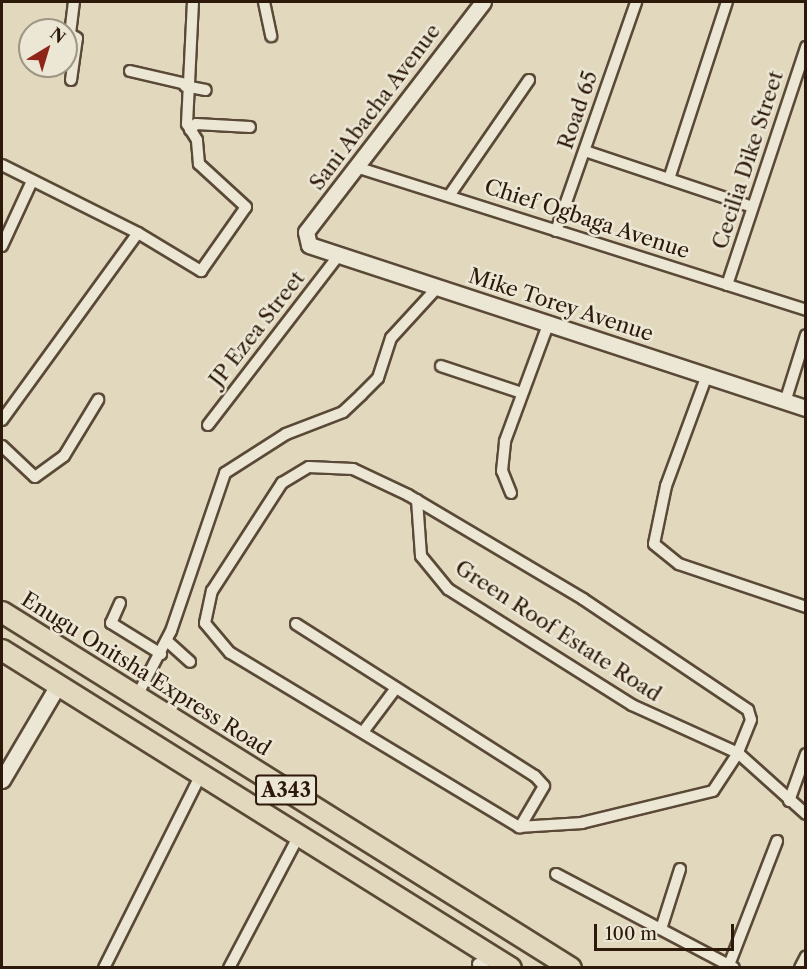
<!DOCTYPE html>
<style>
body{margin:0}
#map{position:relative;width:807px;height:969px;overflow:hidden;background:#e1d8be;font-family:"Libre Caslon Text",serif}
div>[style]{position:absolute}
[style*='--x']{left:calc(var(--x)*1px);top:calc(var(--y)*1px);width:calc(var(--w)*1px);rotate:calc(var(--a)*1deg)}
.roads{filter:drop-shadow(2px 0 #5a4936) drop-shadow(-2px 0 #5a4936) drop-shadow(0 2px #5a4936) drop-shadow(0 -2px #5a4936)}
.street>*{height:10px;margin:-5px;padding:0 5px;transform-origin:5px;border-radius:5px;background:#ece6d5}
.secondary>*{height:15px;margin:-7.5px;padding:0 7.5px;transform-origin:7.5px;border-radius:7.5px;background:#ece6d5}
.highway>*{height:20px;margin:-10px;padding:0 10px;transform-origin:10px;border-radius:10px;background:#e1d8be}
span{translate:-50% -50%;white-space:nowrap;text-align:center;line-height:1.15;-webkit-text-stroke:5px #ece6d5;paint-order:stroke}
.shield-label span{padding:2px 4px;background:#ece6d5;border:2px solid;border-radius:4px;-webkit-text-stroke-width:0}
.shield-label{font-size:20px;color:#2d1909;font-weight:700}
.street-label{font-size:21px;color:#2d1909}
.frame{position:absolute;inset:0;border:3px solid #2d1909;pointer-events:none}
.north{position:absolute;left:18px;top:18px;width:60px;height:60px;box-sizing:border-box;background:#ece6d5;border:2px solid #a09483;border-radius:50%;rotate:38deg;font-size:16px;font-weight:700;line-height:24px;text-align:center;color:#2d1909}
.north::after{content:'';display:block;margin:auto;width:21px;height:27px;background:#8f2418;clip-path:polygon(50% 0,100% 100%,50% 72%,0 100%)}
.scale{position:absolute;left:594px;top:924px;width:140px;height:27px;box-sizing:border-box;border:3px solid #2d1909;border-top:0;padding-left:8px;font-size:18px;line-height:21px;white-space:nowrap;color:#2d1909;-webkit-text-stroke:4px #ece6d5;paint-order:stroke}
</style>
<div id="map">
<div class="roads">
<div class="street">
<i style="--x:264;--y:2;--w:35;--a:78"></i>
<i style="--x:130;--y:71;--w:57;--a:13.1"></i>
<i style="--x:71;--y:80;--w:42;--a:-81.9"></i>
<i style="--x:77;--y:38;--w:8;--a:-150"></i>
<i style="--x:70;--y:34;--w:32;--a:-83"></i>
<i style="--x:185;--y:86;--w:21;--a:11"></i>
<i style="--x:190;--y:130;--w:8;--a:-45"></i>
<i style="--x:196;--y:124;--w:54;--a:3.2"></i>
<i style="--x:585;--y:151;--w:176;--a:18.5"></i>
<i style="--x:2;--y:165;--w:152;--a:26.6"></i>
<i style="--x:138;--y:233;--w:74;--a:31.1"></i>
<i style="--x:201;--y:271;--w:78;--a:-54.9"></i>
<i style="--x:246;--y:207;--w:64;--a:-137.5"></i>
<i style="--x:199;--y:164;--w:24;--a:-95"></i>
<i style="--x:197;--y:140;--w:19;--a:-122"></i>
<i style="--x:187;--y:124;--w:122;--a:-87.2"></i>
<i style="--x:356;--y:167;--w:472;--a:17.6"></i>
<i style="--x:669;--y:179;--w:186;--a:-71.9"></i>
<i style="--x:449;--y:196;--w:141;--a:-55.4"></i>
<i style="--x:556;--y:231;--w:243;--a:-70.7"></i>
<i style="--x:2;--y:246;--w:72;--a:-65.2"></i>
<i style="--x:727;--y:285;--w:251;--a:-71.6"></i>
<i style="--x:441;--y:366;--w:85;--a:18.4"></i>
<i style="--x:707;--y:375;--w:118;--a:110.3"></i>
<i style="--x:666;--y:486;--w:59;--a:101.7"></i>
<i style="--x:654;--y:544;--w:32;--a:39"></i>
<i style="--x:679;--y:564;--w:134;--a:18.7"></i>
<i style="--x:785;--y:402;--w:70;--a:-72.6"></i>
<i style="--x:2;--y:420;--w:231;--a:-54"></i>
<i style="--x:208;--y:425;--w:213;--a:-52.4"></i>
<i style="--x:2;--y:446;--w:45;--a:43.2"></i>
<i style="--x:35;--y:477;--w:36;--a:-36"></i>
<i style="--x:64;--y:456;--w:66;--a:-58.7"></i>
<i style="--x:309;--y:467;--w:44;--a:2.6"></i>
<i style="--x:353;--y:469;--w:61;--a:25.3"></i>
<i style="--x:408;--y:495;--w:204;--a:30.7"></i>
<i style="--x:583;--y:599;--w:199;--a:33.9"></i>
<i style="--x:748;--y:710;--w:10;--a:73"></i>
<i style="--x:751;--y:720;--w:35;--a:112"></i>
<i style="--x:738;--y:753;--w:45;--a:123.3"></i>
<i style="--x:713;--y:791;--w:135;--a:166.3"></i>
<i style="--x:582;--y:823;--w:63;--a:176.4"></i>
<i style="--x:519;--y:827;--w:337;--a:-148.9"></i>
<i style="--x:230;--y:653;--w:39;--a:-130"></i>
<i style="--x:205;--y:623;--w:33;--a:-78"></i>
<i style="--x:212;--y:591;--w:129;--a:-57.1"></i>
<i style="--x:282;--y:483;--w:31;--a:-31"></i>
<i style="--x:511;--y:493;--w:24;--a:-112"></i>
<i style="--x:502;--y:471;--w:30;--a:-84"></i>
<i style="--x:505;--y:441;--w:127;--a:-69.7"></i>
<i style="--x:417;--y:500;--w:56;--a:85.9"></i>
<i style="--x:421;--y:556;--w:43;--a:50.7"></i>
<i style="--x:448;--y:589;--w:218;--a:32.2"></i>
<i style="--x:632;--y:705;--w:116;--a:24.4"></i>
<i style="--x:738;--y:753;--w:91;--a:41.9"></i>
<i style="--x:120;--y:603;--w:22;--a:114"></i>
<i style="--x:111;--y:623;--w:59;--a:31.8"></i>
<i style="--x:296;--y:624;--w:283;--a:32.5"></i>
<i style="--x:535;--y:776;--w:13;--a:48"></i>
<i style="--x:544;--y:786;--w:48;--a:120.3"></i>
<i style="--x:167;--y:641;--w:31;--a:42"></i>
<i style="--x:137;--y:696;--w:73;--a:-62.4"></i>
<i style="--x:171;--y:631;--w:167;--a:-71.1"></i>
<i style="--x:225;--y:473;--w:72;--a:-32.6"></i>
<i style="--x:286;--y:434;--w:61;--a:-21.1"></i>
<i style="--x:343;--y:412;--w:25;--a:-43"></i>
<i style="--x:361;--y:395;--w:24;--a:-45"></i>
<i style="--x:378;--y:378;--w:42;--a:-72"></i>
<i style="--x:391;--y:338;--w:68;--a:-47.4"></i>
<i style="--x:363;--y:732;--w:55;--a:-53.1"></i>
<i style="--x:789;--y:801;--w:50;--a:-70.1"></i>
<i style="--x:556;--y:874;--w:201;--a:27.8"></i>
<i style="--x:661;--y:929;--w:63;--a:-72.4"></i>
<i style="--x:478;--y:964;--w:7;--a:34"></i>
<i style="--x:729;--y:965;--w:133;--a:-68.8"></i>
<i style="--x:104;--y:968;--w:217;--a:-63.4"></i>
<i style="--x:229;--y:968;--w:150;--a:-62.2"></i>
<i style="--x:800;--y:968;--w:13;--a:-63"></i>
</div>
<div class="secondary">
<i style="--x:483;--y:2;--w:290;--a:127.6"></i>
<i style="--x:306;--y:232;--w:13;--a:77"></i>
<i style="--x:309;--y:245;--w:523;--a:18.16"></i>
<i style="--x:2;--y:780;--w:110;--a:-59.5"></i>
</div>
<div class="highway">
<i style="--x:2;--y:612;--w:671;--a:32.03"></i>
<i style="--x:2;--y:650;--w:600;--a:32"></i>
</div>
</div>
<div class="shield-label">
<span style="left:286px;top:790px">A343</span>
</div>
<div class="street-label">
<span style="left:375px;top:107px;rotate:-53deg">Sani Abacha Avenue</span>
<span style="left:578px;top:110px;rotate:-71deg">Road 65</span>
<span style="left:748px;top:160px;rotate:-72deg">Cecilia Dike Street</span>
<span style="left:587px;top:219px;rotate:18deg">Chief Ogbaga Avenue</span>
<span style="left:561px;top:305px;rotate:18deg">Mike Torey Avenue</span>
<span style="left:257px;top:329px;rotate:-52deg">JP Ezea Street</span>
<span style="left:558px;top:631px;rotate:33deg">Green Roof Estate Road</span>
<span style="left:146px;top:674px;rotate:32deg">Enugu Onitsha Express Road</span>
</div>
<div class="frame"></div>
<div class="north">N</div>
<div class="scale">100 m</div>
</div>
